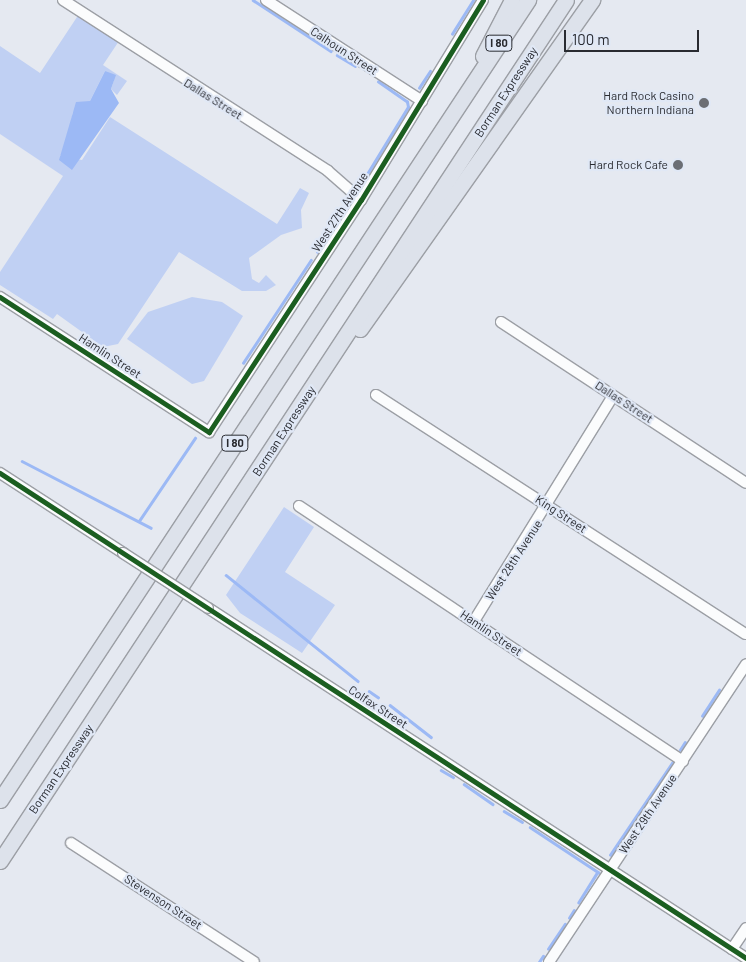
<!DOCTYPE html>
<style>
body{margin:0}
#map{position:relative;width:746px;height:962px;overflow:hidden;background:#e5e9f1;font-family:Barlow,sans-serif}
div>[style]{position:absolute}
[style*='--x']{left:calc(var(--x)*1px);top:calc(var(--y)*1px);width:calc(var(--w)*1px);rotate:calc(var(--a)*1deg)}
.green>*{inset:0;background:#c0d0f3}
.water>*{inset:0;background:#9cb9f5}
.stream>*{height:2.5px;margin:-1.25px;padding:0 1.25px;transform-origin:1.25px;border-radius:1.25px;background:#9cb9f5}
.roads{filter:drop-shadow(1px 0 #9c9fa5) drop-shadow(-1px 0 #9c9fa5) drop-shadow(0 1px #9c9fa5) drop-shadow(0 -1px #9c9fa5)}
.minor>*{height:10px;margin:-5px;padding:0 5px;transform-origin:5px;border-radius:5px;background:#fbfcfd}
.highway>*{height:15px;margin:-7.5px;padding:0 7.5px;transform-origin:7.5px;border-radius:7.5px;background:#dde2eb}
.bridges{filter:drop-shadow(1px 0 #9c9fa5) drop-shadow(-1px 0 #9c9fa5) drop-shadow(0 1px #9c9fa5) drop-shadow(0 -1px #9c9fa5)}
.minor-bridge>*{height:10px;margin:-5px;padding:0 5px;transform-origin:5px;border-radius:5px;background:#fbfcfd}
.cycleway>*{height:5px;margin:-2.5px;padding:0 2.5px;transform-origin:2.5px;border-radius:2.5px;background:#1b5e20}
.dots>*{width:14px;height:14px;translate:-50% -50%;box-sizing:border-box;border:2px solid #e0e8f6;border-radius:50%}
span{translate:-50% -50%;white-space:nowrap;text-align:center;line-height:1.15;-webkit-text-stroke:4.5px #e0e8f6;paint-order:stroke}
.shield-label span{padding:1px 4px;background:#e0e8f6;border:1px solid;border-radius:4px;-webkit-text-stroke-width:0}
.shield-label{font-size:11px;color:#292b31;font-weight:700}
.street-label{font-size:12px;color:#292b31}
.poi-label{font-size:12px;color:#292b31}
.right{translate:-100% -50%;text-align:right}
.scale{position:absolute;left:564px;top:30px;width:135px;height:22px;box-sizing:border-box;border:2px solid #292b31;border-top:0;padding-left:6px;font-size:15px;line-height:18px;white-space:nowrap;color:#292b31;-webkit-text-stroke:4px #e0e8f6;paint-order:stroke}
</style>
<div id="map">
<div class="green">
<i style="clip-path:polygon(79px 14px,119px 41px,103px 65px,127px 81px,117px 95px,111px 89px,114px 80px,105px 71px,90px 101px,73px 112px,65px 150px,60px 156px,82px 160px,110px 117px,277px 224px,300px 188px,309px 193px,301px 210px,302px 228px,281px 235px,249px 258px,252px 279px,259px 283px,266px 275px,276px 285px,266px 291px,242px 291px,179px 252px,118px 344px,103px 347px,57px 314px,53px 319px,0 285px,0 272px,63px 176px,0 134px,0 46px,40px 73px)"></i>
<i style="clip-path:polygon(192px 297px,222px 302px,243px 316px,204px 381px,192px 384px,127px 339px,148px 312px)"></i>
<i style="clip-path:polygon(284px 507px,314px 527px,285px 572px,335px 605px,302px 653px,240px 613px,226px 595px)"></i>
</div>
<div class="water">
<i style="clip-path:polygon(105px 71px,116px 75px,111px 89px,119px 103px,72px 170px,59px 160px,76px 102px,90px 101px)"></i>
</div>
<div class="stream">
<i style="--x:253;--y:0;--w:93;--a:33.2"></i>
<i style="--x:452;--y:34;--w:40;--a:-58"></i>
<i style="--x:337;--y:55;--w:21;--a:31"></i>
<i style="--x:419;--y:88;--w:20;--a:-57"></i>
<i style="--x:361;--y:184;--w:90;--a:-58.6"></i>
<i style="--x:408;--y:107;--w:5;--a:-101"></i>
<i style="--x:407;--y:102;--w:35;--a:-145"></i>
<i style="--x:317;--y:252;--w:57;--a:-55.8"></i>
<i style="--x:243;--y:363;--w:123;--a:-56.6"></i>
<i style="--x:22;--y:461;--w:145;--a:27.4"></i>
<i style="--x:139;--y:521;--w:100;--a:-56"></i>
<i style="--x:226;--y:575;--w:169;--a:38.8"></i>
<i style="--x:369;--y:691;--w:11;--a:34"></i>
<i style="--x:390;--y:705;--w:52;--a:38"></i>
<i style="--x:702;--y:716;--w:31;--a:-57"></i>
<i style="--x:680;--y:750;--w:9;--a:-58"></i>
<i style="--x:441;--y:770;--w:14;--a:30"></i>
<i style="--x:464;--y:784;--w:35;--a:35"></i>
<i style="--x:504;--y:811;--w:21;--a:31"></i>
<i style="--x:530;--y:827;--w:82;--a:33.5"></i>
<i style="--x:598;--y:872;--w:36;--a:122"></i>
<i style="--x:610;--y:855;--w:111;--a:-56"></i>
<i style="--x:569;--y:918;--w:9;--a:-58"></i>
<i style="--x:548;--y:949;--w:30;--a:-56"></i>
<i style="--x:539;--y:962;--w:7;--a:-56"></i>
</div>
<div class="roads">
<div class="minor">
<i style="--x:63;--y:0;--w:315;--a:32.8"></i>
<i style="--x:328;--y:171;--w:44;--a:41.3"></i>
<i style="--x:266;--y:0;--w:186;--a:32.9"></i>
<i style="--x:0;--y:297;--w:249;--a:32.9"></i>
<i style="--x:209;--y:432;--w:277;--a:-56.8"></i>
<i style="--x:361;--y:200;--w:234;--a:-58.6"></i>
<i style="--x:501;--y:322;--w:293;--a:33.3"></i>
<i style="--x:376;--y:395;--w:440;--a:32.9"></i>
<i style="--x:0;--y:473;--w:147;--a:33"></i>
<i style="--x:299;--y:506;--w:461;--a:33.6"></i>
<i style="--x:208;--y:608;--w:642;--a:33.05"></i>
<i style="--x:474;--y:621;--w:264;--a:-58.3"></i>
<i style="--x:71;--y:843;--w:218;--a:33"></i>
<i style="--x:732;--y:949;--w:25;--a:-56"></i>
<i style="--x:549;--y:962;--w:357;--a:-56.5"></i>
</div>
<div class="highway">
<i style="--x:483;--y:56;--w:63;--a:-62.6"></i>
<i style="--x:360;--y:329;--w:403;--a:-54.8"></i>
<i style="--x:0;--y:800;--w:959;--a:-56.58"></i>
<i style="--x:0;--y:861;--w:1030;--a:-56.68"></i>
</div>
</div>
<div class="bridges">
<div class="minor-bridge">
<i style="--x:123;--y:553;--w:101;--a:32.9"></i>
</div>
</div>
<div class="cycleway">
<i style="--x:0;--y:297;--w:249;--a:32.9"></i>
<i style="--x:209;--y:432;--w:277;--a:-56.8"></i>
<i style="--x:361;--y:200;--w:234;--a:-58.6"></i>
<i style="--x:0;--y:473;--w:890;--a:33.03"></i>
</div>
<div class="dots">
<i style="left:704px;top:103px;background:#6b6e74"></i>
<i style="left:678px;top:165px;background:#6b6e74"></i>
</div>
<div class="shield-label">
<span style="left:499px;top:43px">I 80</span>
<span style="left:235px;top:443px">I 80</span>
</div>
<div class="street-label">
<span style="left:344px;top:51px;rotate:33deg">Calhoun Street</span>
<span style="left:506px;top:92px;rotate:-57deg">Borman Expressway</span>
<span style="left:213px;top:99px;rotate:32deg">Dallas Street</span>
<span style="left:340px;top:212px;rotate:-57deg">West 27th Avenue</span>
<span style="left:110px;top:356px;rotate:33deg">Hamlin Street</span>
<span style="left:624px;top:402px;rotate:33deg">Dallas Street</span>
<span style="left:284px;top:431px;rotate:-57deg">Borman Expressway</span>
<span style="left:561px;top:514px;rotate:33deg">King Street</span>
<span style="left:514px;top:560px;rotate:-57deg">West 28th Avenue</span>
<span style="left:491px;top:633px;rotate:34deg">Hamlin Street</span>
<span style="left:378px;top:707px;rotate:33deg">Colfax Street</span>
<span style="left:61px;top:769px;rotate:-56deg">Borman Expressway</span>
<span style="left:648px;top:814px;rotate:-56deg">West 29th Avenue</span>
<span style="left:163px;top:902px;rotate:33deg">Stevenson Street</span>
</div>
<div class="poi-label">
<span class="right" style="left:694px;top:103px">Hard Rock Casino<br>Northern Indiana</span>
<span class="right" style="left:668px;top:165px">Hard Rock Cafe</span>
</div>
<div class="scale">100 m</div>
</div>
